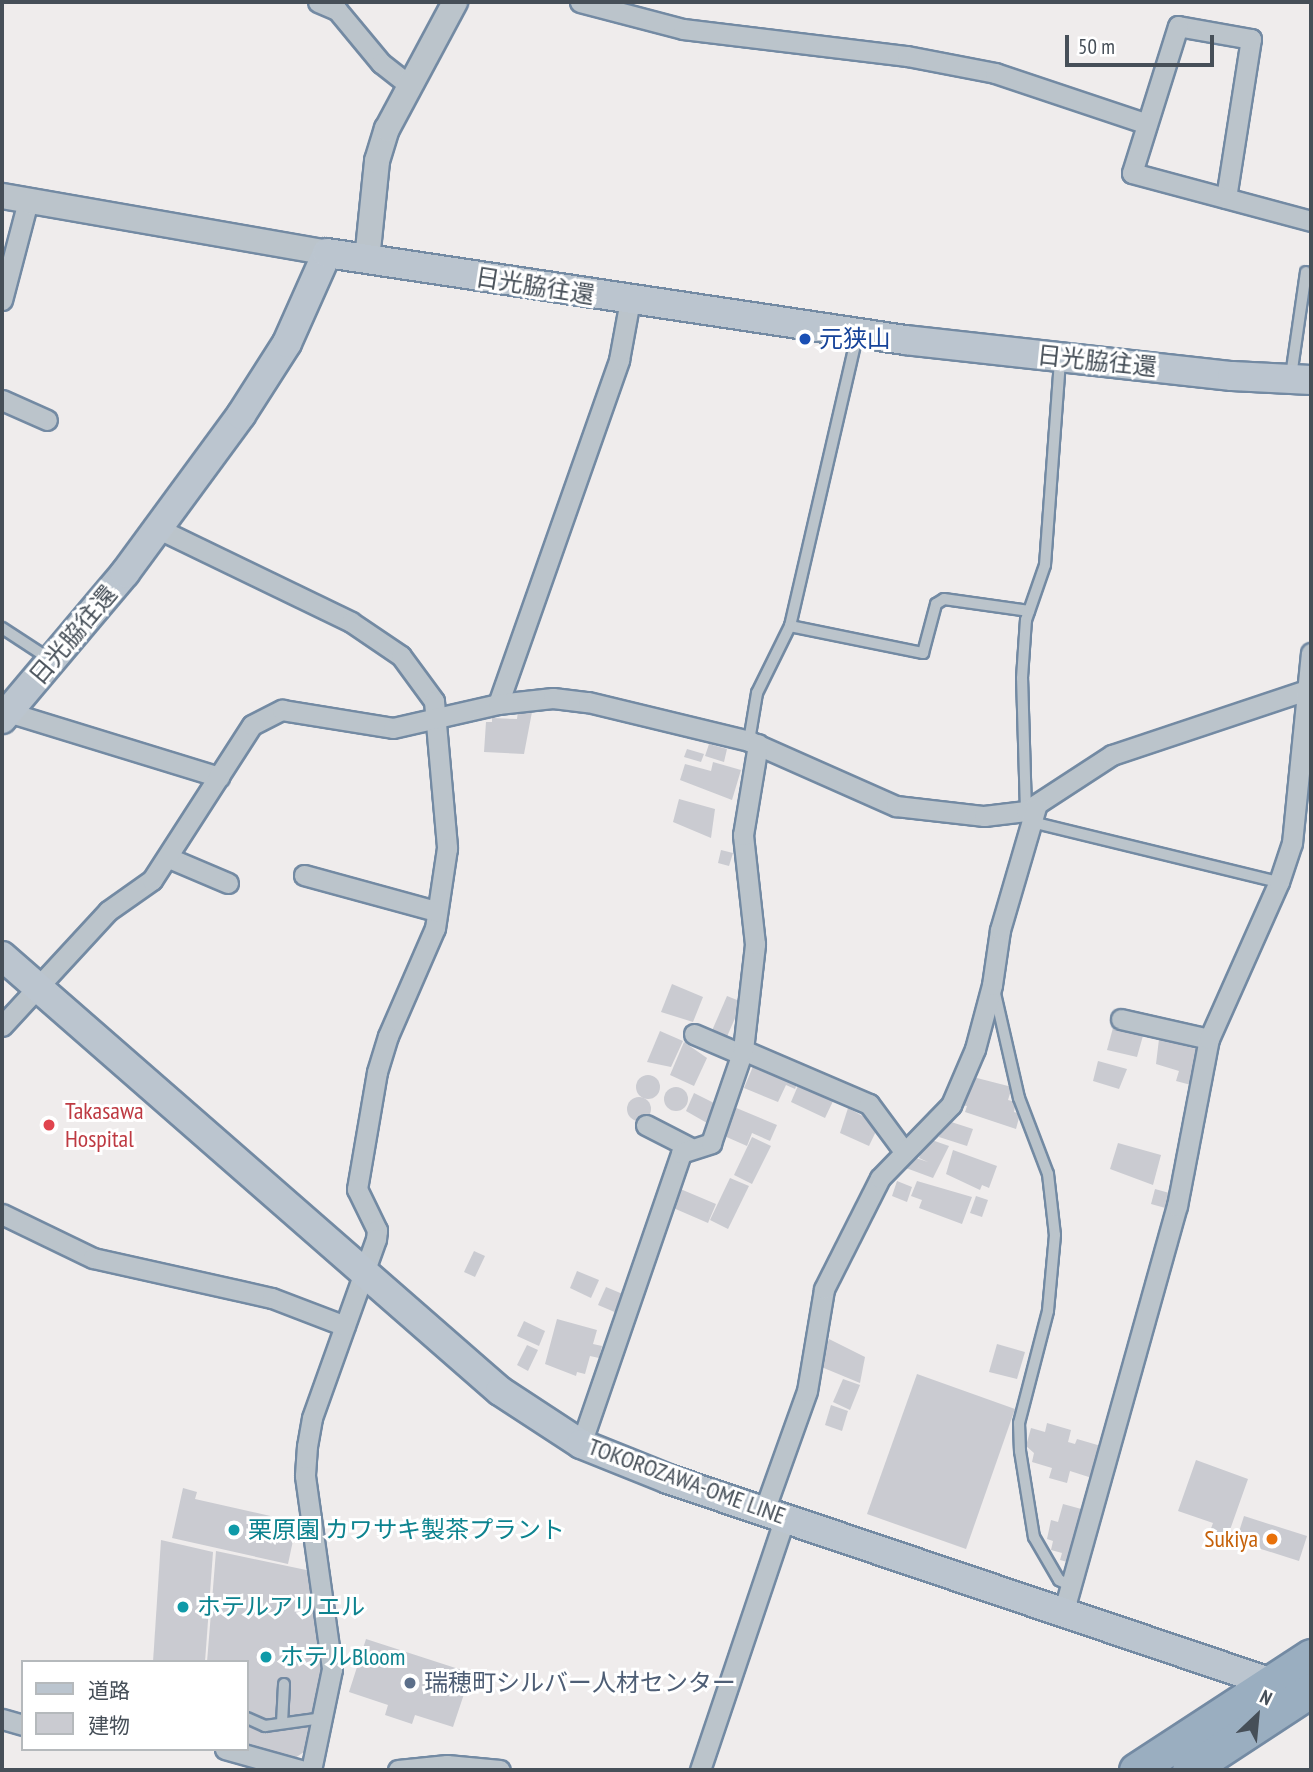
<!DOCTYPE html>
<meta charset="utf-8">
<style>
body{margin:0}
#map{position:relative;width:1313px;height:1772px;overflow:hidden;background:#efecec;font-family:"PT Sans Narrow","Noto Sans JP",sans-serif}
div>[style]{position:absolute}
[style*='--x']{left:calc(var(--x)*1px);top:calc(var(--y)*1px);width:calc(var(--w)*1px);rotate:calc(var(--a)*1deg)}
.building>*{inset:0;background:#cacbd1}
.round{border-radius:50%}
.roads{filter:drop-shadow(2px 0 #738aa3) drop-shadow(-2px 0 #738aa3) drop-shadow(0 2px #738aa3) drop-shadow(0 -2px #738aa3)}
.service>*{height:10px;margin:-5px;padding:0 5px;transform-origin:5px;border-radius:5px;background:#bbc4cb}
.minor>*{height:19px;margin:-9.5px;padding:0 9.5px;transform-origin:9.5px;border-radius:9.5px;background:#bbc4cb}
.tertiary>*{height:24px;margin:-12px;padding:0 12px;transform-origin:12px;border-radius:12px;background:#bbc4cb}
.secondary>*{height:28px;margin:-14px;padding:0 14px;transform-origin:14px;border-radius:14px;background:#bbc5cf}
.trunk>*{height:33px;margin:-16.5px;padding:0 16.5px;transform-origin:16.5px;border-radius:16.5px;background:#9aaec0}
.dots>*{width:19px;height:19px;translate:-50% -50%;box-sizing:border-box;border:4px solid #fff;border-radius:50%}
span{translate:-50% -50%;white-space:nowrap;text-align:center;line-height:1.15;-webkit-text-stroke:6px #fff;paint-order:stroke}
.street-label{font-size:24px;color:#464f58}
.transit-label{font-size:24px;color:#164399}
.left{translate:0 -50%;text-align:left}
.health-label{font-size:24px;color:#be3a42}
.culture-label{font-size:24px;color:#0d838f}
.food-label{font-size:24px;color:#c56008}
.right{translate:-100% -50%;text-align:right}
.service-label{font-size:24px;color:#4e5e75}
.frame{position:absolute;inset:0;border:4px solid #464f58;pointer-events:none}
.legend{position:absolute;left:21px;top:1660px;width:228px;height:91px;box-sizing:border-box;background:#fff;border:2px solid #b5b9bc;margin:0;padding:9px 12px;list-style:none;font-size:21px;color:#464f58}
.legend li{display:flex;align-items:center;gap:14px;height:35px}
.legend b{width:35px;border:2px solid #b5b9bc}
.north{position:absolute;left:1222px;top:1681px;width:70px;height:70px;-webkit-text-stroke:5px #fff;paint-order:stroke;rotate:26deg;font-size:19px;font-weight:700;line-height:28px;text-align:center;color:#464f58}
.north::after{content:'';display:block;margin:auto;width:24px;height:32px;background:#464f58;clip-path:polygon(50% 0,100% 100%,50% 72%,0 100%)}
.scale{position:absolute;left:1065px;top:35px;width:149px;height:32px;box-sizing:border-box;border:4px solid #464f58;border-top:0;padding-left:9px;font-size:21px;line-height:24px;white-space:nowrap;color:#464f58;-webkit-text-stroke:5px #fff;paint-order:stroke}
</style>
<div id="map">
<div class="building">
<i style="clip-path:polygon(518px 711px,532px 712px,524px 754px,484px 752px,486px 722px,492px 722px,492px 718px,517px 719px)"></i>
<i style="clip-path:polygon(709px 744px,727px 749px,724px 762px,705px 756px)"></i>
<i style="clip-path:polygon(687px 749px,704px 754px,701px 762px,684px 757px)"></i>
<i style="clip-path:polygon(713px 762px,741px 770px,732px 800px,680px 780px,685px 764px,711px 771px)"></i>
<i style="clip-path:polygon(679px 799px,715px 809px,711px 838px,673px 822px)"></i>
<i style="clip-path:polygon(721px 850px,733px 853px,729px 866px,718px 863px)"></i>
<i style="clip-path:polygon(672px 984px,703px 997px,693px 1022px,661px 1012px)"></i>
<i style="clip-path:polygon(727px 996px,742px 1002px,726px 1039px,711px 1033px)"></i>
<i style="clip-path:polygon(1114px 1024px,1144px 1032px,1137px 1057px,1107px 1050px)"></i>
<i style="clip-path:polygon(660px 1031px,683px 1041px,671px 1067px,647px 1062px)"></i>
<i style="clip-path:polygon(1159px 1039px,1196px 1049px,1191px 1085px,1176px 1081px,1179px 1071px,1156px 1064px)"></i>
<i style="clip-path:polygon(684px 1042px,707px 1058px,694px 1086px,670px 1075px)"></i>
<i style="clip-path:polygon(1098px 1061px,1127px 1069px,1119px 1089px,1093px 1081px)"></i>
<i style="clip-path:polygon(754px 1064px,787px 1082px,788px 1078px,798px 1082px,795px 1089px,786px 1085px,778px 1102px,744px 1088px)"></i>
<i class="round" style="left:636px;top:1075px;width:24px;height:24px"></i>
<i style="clip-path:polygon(973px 1077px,1012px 1087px,1008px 1100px,1016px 1102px,1014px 1112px,1020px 1114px,1016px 1129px,965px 1112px,967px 1106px,961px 1105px)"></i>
<i style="clip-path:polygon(800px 1081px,835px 1097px,825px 1118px,791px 1102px)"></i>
<i class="round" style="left:664px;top:1087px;width:24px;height:24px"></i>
<i style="clip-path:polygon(694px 1093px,716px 1104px,707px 1123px,686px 1111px)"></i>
<i class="round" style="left:627px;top:1097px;width:24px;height:24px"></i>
<i style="clip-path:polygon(734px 1107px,777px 1125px,770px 1141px,752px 1133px,747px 1146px,722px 1135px)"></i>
<i style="clip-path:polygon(848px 1108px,879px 1125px,869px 1146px,840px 1133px)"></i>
<i style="clip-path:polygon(945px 1120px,973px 1129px,967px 1146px,939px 1137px)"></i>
<i style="clip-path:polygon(752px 1137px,771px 1146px,752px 1184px,734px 1175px)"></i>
<i style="clip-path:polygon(926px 1138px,949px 1146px,933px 1178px,906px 1168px,910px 1156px,928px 1162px,919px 1158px)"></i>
<i style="clip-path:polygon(1118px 1143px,1161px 1155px,1153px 1185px,1110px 1169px)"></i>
<i style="clip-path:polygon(953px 1150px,997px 1166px,989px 1188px,982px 1185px,980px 1190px,946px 1174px)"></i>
<i style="clip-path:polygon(730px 1178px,749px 1186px,728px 1229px,710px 1220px)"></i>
<i style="clip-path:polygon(897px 1181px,912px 1187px,907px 1202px,892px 1196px)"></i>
<i style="clip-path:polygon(917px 1181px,972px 1197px,962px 1224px,919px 1208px,922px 1200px,911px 1196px)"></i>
<i style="clip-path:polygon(678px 1188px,716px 1204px,708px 1223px,671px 1207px)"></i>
<i style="clip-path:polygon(1155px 1189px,1173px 1194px,1169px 1209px,1151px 1204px)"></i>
<i style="clip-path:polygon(976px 1196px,988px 1200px,982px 1217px,970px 1213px)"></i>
<i style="clip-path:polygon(474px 1251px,485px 1256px,475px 1277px,464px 1272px)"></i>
<i style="clip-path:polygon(577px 1271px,599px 1280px,591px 1298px,570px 1288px)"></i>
<i style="clip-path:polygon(606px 1287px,625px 1295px,617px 1313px,598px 1305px)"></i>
<i style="clip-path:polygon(557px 1319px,597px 1330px,593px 1344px,602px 1346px,599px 1358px,590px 1356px,585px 1374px,577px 1372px,576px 1376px,545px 1364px)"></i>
<i style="clip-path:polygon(524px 1321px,545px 1331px,539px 1346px,517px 1336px)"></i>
<i style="clip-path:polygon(829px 1339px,865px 1357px,860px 1383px,819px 1366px)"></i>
<i style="clip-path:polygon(997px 1344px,1025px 1352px,1017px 1379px,989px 1372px)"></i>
<i style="clip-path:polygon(527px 1345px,538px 1350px,528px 1371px,517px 1365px)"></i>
<i style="clip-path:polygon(917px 1374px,1015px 1409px,966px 1549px,867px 1514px)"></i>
<i style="clip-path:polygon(843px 1379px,860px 1385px,850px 1410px,833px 1402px)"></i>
<i style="clip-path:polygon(831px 1405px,848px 1411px,842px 1431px,825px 1425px)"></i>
<i style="clip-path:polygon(1047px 1423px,1071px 1430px,1068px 1442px,1075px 1444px,1077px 1439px,1101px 1446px,1092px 1478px,1070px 1471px,1067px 1483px,1049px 1478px,1052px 1468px,1032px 1462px,1034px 1453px,1026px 1446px,1031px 1428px,1045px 1432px)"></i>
<i style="clip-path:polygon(1196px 1460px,1248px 1479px,1225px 1544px,1209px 1534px,1213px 1523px,1178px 1511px)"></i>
<i style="clip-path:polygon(183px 1488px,197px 1492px,195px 1499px,297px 1522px,288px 1564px,172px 1538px)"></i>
<i style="clip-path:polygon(1063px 1504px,1085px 1510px,1071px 1563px,1060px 1560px,1062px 1553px,1051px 1550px,1053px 1541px,1047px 1539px,1051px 1520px,1058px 1522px)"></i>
<i style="clip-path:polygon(1244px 1516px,1307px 1536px,1299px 1561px,1236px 1541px)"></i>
<i style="clip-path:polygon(161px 1540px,213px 1552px,205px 1662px,153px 1662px)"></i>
<i style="clip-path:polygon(216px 1551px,311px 1571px,326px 1653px,307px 1750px,292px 1760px,247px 1747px,247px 1662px,207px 1662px)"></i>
<i style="clip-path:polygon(366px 1639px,471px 1673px,453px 1727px,415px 1715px,412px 1724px,385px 1715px,388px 1705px,349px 1692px)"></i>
</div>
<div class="roads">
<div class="service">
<i style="--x:857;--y:336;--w:298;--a:103"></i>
<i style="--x:790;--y:626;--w:136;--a:11.5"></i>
<i style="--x:923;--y:653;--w:51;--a:-75.1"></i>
<i style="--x:936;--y:604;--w:9;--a:-32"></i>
<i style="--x:944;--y:599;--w:86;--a:8"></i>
<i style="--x:1291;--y:376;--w:105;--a:-81.8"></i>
<i style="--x:2;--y:628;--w:55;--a:33.1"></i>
<i style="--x:749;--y:741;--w:49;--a:-80.5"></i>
<i style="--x:757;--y:693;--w:75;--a:-63.8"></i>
<i style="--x:1026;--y:811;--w:133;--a:-91.7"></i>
<i style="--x:1022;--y:678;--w:58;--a:-86.1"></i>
<i style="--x:1026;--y:620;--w:58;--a:-70.9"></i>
<i style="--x:1045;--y:565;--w:205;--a:-85.8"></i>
<i style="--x:1032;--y:822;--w:254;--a:13.7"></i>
<i style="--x:994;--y:989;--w:112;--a:77.1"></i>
<i style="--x:1019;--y:1098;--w:81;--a:69.1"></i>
<i style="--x:1048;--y:1174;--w:61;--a:83.5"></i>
<i style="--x:1055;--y:1235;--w:76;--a:95.3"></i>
<i style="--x:1048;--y:1311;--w:116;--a:104.5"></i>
<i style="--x:1019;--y:1423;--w:28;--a:88"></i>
<i style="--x:1020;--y:1451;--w:87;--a:80.8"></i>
<i style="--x:1034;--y:1537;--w:50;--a:59.8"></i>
<i style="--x:1059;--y:1580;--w:13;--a:27"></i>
<i style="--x:247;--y:1718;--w:20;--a:24"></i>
<i style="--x:265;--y:1726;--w:59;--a:-7.9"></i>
<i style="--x:282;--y:1723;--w:39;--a:-87"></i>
</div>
<div class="minor">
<i style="--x:318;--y:2;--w:21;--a:23"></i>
<i style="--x:337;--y:10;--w:69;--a:50.3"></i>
<i style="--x:381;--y:63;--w:34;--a:38"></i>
<i style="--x:580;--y:2;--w:106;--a:14.7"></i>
<i style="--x:683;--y:29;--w:226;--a:6.9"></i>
<i style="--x:907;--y:56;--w:90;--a:10.9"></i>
<i style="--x:995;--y:73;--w:160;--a:18.5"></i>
<i style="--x:1226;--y:198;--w:161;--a:-81.1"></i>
<i style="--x:1251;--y:39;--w:74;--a:-169.9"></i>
<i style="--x:1178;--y:26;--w:154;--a:107.4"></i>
<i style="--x:1132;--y:173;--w:185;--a:15"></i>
<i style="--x:2;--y:300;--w:102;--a:-75.3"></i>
<i style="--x:2;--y:400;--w:49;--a:24"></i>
<i style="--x:159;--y:529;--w:213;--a:25.8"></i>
<i style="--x:351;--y:622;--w:60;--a:34.2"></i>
<i style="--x:401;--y:656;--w:56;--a:53.7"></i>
<i style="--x:434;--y:701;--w:148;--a:84.9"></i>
<i style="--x:447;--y:848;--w:81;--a:98.5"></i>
<i style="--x:435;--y:928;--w:118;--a:113.5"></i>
<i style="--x:388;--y:1036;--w:38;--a:107"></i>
<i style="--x:377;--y:1072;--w:119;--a:99.7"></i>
<i style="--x:357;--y:1189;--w:46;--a:64"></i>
<i style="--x:377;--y:1230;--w:9;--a:96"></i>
<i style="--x:376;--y:1239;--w:190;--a:109.7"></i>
<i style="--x:312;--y:1418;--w:28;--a:100"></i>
<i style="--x:307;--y:1446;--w:30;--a:94"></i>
<i style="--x:305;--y:1476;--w:195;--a:82"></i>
<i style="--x:332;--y:1669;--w:103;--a:101.7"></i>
<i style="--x:498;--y:704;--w:365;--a:-70.6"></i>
<i style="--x:619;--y:360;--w:61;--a:-79.6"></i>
<i style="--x:8;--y:712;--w:221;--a:17.1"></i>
<i style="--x:169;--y:858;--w:64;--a:23"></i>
<i style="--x:304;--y:875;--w:137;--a:15.3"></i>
<i style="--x:1121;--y:1019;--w:90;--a:12.8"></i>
<i style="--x:2;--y:1026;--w:156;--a:-47.3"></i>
<i style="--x:108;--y:911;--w:54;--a:-35.2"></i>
<i style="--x:152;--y:880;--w:184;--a:-57.2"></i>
<i style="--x:252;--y:725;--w:34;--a:-27"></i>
<i style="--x:282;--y:710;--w:112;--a:9.2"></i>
<i style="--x:393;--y:728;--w:108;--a:-12.9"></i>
<i style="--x:498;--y:704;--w:55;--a:-6.2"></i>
<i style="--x:553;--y:698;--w:35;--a:7"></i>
<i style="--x:588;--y:702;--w:166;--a:13.6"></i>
<i style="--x:749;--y:741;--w:161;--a:23.9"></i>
<i style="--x:896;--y:806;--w:89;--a:6.5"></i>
<i style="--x:984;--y:816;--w:42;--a:-6.8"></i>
<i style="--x:1026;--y:811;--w:103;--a:-33.1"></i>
<i style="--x:1112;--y:755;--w:205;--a:-18.5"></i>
<i style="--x:694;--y:1034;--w:51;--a:23.1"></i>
<i style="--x:743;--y:1050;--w:137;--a:23.2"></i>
<i style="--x:869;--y:1104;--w:57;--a:53.5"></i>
<i style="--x:646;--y:1125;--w:48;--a:27.1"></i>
<i style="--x:2;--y:1214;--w:101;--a:25.8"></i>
<i style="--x:93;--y:1258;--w:183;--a:12.6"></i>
<i style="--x:272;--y:1298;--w:78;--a:21"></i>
<i style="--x:581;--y:1444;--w:308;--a:-71"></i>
<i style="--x:681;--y:1153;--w:32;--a:-18"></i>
<i style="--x:711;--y:1143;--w:98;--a:-71"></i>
<i style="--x:743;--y:1050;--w:107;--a:-83.5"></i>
<i style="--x:755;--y:944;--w:110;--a:-96.3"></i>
<i style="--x:743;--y:835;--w:92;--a:-80.6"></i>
<i style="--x:764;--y:1511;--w:127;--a:-70.3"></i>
<i style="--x:807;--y:1391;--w:103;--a:-80.5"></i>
<i style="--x:824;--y:1289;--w:124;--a:-63.2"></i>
<i style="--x:880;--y:1178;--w:102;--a:-45.8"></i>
<i style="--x:951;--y:1105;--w:61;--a:-66.8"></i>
<i style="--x:975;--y:1049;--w:66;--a:-75.1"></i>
<i style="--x:992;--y:985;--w:56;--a:-81.7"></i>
<i style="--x:1000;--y:930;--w:128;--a:-73.7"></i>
<i style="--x:1064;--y:1610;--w:420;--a:-74.4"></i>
<i style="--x:1177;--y:1206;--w:170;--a:-79.2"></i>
<i style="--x:1209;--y:1039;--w:172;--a:-66"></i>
<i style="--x:1279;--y:882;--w:41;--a:-71.6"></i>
<i style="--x:1292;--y:843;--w:191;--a:-84.3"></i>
<i style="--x:2;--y:1719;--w:22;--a:16"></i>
<i style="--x:225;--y:1749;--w:78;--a:15.6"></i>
<i style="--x:398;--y:1770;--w:49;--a:-5.8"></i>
<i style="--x:447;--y:1765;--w:53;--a:5.4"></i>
<i style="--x:700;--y:1770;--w:266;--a:-71.4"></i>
</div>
<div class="tertiary">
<i style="--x:2;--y:196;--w:330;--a:9.9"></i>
<i style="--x:367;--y:260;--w:100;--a:-84.2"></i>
<i style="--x:377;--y:161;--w:34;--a:-73"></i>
<i style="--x:387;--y:129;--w:144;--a:-61.8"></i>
</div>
<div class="secondary">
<i style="--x:2;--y:719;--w:191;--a:-49.9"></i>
<i style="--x:125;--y:573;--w:196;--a:-53.7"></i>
<i style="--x:241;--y:415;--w:85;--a:-57.4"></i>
<i style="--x:287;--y:343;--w:98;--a:-66"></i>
<i style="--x:327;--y:253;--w:585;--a:8.56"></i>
<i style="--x:905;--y:340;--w:329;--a:6.3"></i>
<i style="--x:1232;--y:376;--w:79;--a:2.9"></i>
<i style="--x:2;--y:956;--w:661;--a:41.14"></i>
<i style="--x:500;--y:1391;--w:97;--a:33.2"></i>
<i style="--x:581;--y:1444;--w:94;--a:21.9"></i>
<i style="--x:668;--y:1479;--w:653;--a:18.66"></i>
</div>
<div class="trunk">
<i style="--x:1136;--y:1770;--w:209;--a:-33.1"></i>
<i style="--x:1189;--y:1770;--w:146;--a:-33.3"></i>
</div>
</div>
<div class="dots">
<i style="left:805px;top:339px;background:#1a4fb4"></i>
<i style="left:49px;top:1125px;background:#e0444e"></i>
<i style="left:234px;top:1530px;background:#0f9aa8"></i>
<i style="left:1272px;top:1539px;background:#e8710a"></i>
<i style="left:183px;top:1607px;background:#0f9aa8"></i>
<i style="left:266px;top:1657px;background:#0f9aa8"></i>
<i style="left:410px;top:1683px;background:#5c6f8a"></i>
</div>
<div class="street-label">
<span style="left:535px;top:286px;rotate:9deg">日光脇往還</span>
<span style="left:1097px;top:361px;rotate:6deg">日光脇往還</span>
<span style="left:73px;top:635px;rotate:-50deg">日光脇往還</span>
<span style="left:687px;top:1481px;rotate:20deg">TOKOROZAWA-OME LINE</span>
</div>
<div class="transit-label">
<span class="left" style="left:819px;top:339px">元狭山</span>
</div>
<div class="health-label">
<span class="left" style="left:65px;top:1125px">Takasawa<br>Hospital</span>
</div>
<div class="culture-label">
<span class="left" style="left:248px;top:1530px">栗原園 カワサキ製茶プラント</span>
<span class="left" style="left:197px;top:1607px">ホテルアリエル</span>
<span class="left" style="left:280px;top:1657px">ホテルBloom</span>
</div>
<div class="food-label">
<span class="right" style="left:1258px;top:1539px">Sukiya</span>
</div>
<div class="service-label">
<span class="left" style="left:424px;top:1683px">瑞穂町シルバー人材センター</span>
</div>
<div class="frame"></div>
<ul class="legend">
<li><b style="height:9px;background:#bbc5cf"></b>道路</li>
<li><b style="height:19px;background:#cacbd1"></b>建物</li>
</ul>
<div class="north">N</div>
<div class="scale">50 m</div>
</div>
